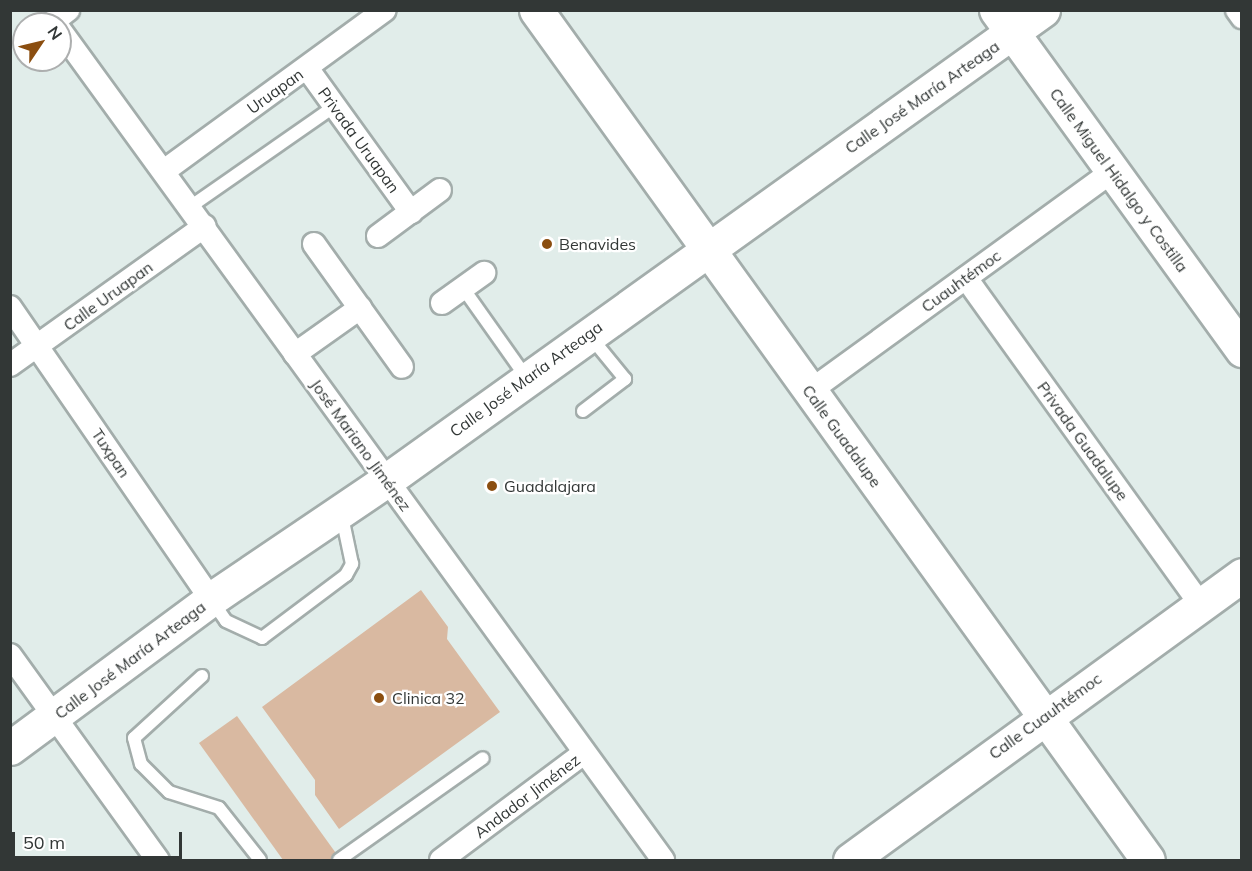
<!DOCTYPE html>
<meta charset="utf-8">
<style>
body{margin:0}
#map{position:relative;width:1252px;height:871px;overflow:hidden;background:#e1edea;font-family:Mulish,sans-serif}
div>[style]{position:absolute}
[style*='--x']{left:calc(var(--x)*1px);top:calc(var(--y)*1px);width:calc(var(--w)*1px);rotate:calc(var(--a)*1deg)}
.building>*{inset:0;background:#d9b9a1}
.roads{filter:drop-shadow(2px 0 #a3adab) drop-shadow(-2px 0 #a3adab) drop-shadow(0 2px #a3adab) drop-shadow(0 -2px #a3adab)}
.lane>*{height:12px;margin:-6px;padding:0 6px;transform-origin:6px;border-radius:6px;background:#fff}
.street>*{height:22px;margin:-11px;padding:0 11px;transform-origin:11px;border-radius:11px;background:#fff}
.secondary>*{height:33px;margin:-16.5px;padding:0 16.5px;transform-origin:16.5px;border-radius:16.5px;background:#fff}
.dots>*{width:16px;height:16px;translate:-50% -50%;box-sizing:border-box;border:3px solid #fff;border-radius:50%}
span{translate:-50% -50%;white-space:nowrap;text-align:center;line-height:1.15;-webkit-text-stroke:4.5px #fff;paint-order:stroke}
.street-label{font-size:16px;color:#323736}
.poi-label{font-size:16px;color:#323736}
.left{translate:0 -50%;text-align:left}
.frame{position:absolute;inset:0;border:12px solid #323736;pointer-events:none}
.north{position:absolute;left:12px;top:12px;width:60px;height:60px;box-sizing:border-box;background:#fff;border:2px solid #adafaf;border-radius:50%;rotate:55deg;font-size:16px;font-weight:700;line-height:24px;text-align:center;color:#323736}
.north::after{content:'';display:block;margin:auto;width:21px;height:27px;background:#8b4e10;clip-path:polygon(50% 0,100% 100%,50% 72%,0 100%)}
.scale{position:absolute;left:12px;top:832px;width:170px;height:27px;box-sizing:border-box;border:3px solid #323736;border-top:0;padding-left:8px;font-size:18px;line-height:21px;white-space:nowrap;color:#323736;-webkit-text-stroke:4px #fff;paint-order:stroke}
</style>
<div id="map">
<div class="building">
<i style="clip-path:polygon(421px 590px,448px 627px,447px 639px,500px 712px,339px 829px,315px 795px,315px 780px,262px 707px)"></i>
<i style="clip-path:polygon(237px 716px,338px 856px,332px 860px,283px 860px,199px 743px)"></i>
</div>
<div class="roads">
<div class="lane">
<i style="--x:190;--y:207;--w:177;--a:-34.9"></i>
<i style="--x:463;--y:288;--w:109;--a:54.7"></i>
<i style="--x:583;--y:411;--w:53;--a:-37.3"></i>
<i style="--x:625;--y:379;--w:57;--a:-129.3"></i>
<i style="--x:212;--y:601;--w:24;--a:55"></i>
<i style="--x:226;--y:621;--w:40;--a:25"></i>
<i style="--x:262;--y:638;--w:105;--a:-36.9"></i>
<i style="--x:346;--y:575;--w:13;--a:-61"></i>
<i style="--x:352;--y:564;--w:53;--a:-101.9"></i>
<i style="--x:202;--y:676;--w:92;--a:137.6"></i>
<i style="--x:134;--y:738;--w:27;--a:75"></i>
<i style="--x:141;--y:764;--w:40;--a:45"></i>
<i style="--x:169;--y:792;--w:52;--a:17.7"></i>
<i style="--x:219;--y:808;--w:66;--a:51.7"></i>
<i style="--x:339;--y:860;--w:176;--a:-35.3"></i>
</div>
<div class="street">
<i style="--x:1237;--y:10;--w:9;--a:54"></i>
<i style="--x:54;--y:21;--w:18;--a:-38"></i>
<i style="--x:60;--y:30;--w:1026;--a:54"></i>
<i style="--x:307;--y:68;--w:178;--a:54.2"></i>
<i style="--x:164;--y:171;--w:273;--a:-36.1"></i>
<i style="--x:378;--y:236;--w:77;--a:-36.6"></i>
<i style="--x:314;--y:244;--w:151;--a:54.4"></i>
<i style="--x:966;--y:278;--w:401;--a:54.3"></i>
<i style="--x:442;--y:303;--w:52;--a:-35.5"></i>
<i style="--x:10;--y:307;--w:354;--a:55.5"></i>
<i style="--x:295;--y:354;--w:80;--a:-35.3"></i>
<i style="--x:10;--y:365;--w:239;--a:-35.5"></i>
<i style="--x:810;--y:391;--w:374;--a:-36"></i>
<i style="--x:10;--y:655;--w:253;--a:54.2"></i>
<i style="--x:441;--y:860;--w:179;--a:-36.8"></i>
</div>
<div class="secondary">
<i style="--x:536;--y:10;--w:1047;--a:54.25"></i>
<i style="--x:996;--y:10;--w:420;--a:54.1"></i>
<i style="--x:10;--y:748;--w:250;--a:-36.5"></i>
<i style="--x:211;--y:599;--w:212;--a:-34.1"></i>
<i style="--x:387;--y:480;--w:807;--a:-35.62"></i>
<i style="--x:850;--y:860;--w:485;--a:-36"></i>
</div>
</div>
<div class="dots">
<i style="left:547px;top:244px;background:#8b4e10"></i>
<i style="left:492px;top:486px;background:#8b4e10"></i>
<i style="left:379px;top:698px;background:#8b4e10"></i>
</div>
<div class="street-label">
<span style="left:275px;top:91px;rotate:-36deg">Uruapan</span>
<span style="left:922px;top:97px;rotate:-35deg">Calle José María Arteaga</span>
<span style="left:359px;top:140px;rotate:54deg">Privada Uruapan</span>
<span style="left:1119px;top:180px;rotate:54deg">Calle Miguel Hidalgo y Costilla</span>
<span style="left:961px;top:281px;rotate:-36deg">Cuauhtémoc</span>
<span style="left:108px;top:296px;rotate:-36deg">Calle Uruapan</span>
<span style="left:526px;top:379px;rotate:-36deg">Calle José María Arteaga</span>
<span style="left:842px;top:436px;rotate:54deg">Calle Guadalupe</span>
<span style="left:1083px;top:441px;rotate:54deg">Privada Guadalupe</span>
<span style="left:361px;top:445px;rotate:54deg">José Mariano Jiménez</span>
<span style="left:111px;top:453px;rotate:56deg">Tuxpan</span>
<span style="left:130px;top:660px;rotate:-37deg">Calle José María Arteaga</span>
<span style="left:1045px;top:716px;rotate:-36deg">Calle Cuauhtémoc</span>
<span style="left:527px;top:796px;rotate:-37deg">Andador Jiménez</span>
</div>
<div class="poi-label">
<span class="left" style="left:559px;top:244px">Benavides</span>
<span class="left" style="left:504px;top:486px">Guadalajara</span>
<span class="left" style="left:392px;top:698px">Clinica 32</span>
</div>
<div class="frame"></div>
<div class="north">N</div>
<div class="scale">50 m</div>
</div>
